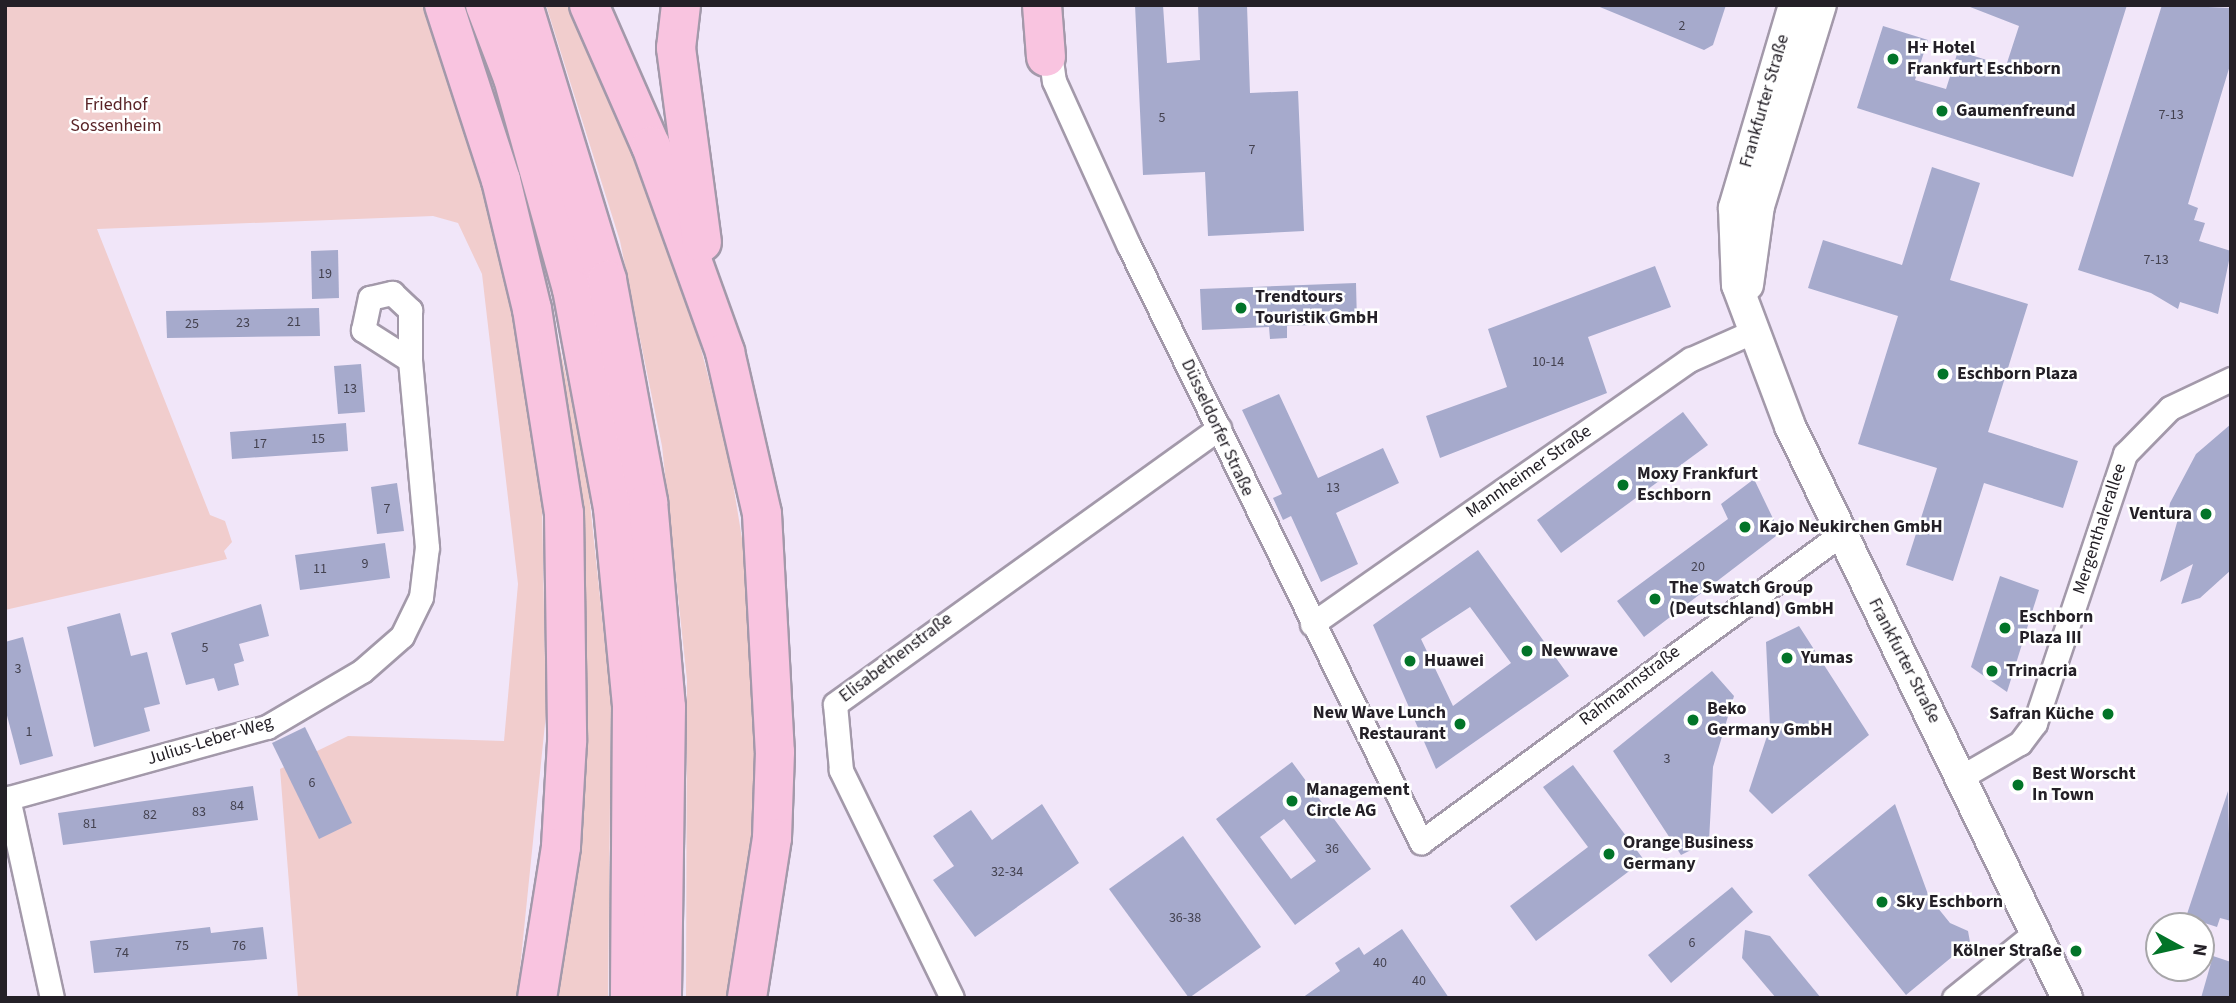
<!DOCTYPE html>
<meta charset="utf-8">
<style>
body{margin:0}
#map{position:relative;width:2236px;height:1003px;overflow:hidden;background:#f1e6f9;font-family:"Source Sans 3",sans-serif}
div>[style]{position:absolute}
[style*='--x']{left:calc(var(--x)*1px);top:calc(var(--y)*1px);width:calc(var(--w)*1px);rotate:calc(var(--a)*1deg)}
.green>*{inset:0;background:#f1cdcd}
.building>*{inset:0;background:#a6aacc}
.roads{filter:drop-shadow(2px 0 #a399aa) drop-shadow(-2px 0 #a399aa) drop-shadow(0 2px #a399aa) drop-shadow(0 -2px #a399aa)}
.minor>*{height:23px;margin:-11.5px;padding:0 11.5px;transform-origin:11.5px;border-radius:11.5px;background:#fff}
.tertiary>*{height:30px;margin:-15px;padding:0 15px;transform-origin:15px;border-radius:15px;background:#fff}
.motorway>*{height:38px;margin:-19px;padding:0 19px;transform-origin:19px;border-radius:19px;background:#f9c4e0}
.dots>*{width:19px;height:19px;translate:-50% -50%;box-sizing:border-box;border:4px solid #fff;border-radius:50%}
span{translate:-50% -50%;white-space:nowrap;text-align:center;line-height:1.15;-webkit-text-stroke:5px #fff;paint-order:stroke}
.number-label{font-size:14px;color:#444250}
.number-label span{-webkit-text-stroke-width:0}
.poi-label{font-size:18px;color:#242027;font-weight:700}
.left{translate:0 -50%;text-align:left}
.right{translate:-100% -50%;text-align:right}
.street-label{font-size:18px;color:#242027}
.park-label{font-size:18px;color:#592427}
.frame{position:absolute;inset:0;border:7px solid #242027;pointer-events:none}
.north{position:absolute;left:2145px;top:912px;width:70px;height:70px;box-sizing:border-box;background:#fff;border:2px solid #a7a6a9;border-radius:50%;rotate:98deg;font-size:19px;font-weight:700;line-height:28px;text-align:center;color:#242027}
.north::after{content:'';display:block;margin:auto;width:24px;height:32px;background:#027428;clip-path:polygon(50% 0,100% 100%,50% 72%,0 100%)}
</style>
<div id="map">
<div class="green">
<i style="clip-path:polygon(5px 5px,422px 5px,463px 121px,511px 293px,542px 505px,546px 714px,517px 998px,298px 998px,280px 769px,348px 736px,504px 741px,518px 584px,482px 274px,458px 223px,433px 216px,97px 229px,210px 515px,225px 521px,232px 542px,224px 551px,227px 559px,5px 610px)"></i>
<i style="clip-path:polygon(464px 5px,525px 189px,586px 466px,611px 701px,608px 998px,553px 998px,583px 765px,580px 519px)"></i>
<i style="clip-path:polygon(546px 5px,569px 5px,655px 204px,686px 291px,728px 453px,749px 581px,756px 734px,751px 862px,733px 998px,686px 998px,687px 680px,662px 446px,620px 241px)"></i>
</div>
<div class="building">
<i style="clip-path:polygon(1135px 5px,1163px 5px,1167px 63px,1200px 60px,1198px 5px,1247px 5px,1250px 93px,1298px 91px,1304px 231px,1208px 236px,1205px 172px,1143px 175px)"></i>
<i style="clip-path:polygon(1595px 5px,1726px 5px,1713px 45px,1704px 50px)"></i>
<i style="clip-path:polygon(1965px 5px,2127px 5px,2073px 177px,1857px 108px,1883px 26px,1928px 40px,1915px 80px,1946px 89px,1958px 51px,2006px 66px,2019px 26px)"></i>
<i style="clip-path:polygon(2162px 5px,2231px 8px,2231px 62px,2188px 204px,2198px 208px,2194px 220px,2205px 223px,2199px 241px,2231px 251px,2218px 314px,2180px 302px,2178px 309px,2151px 293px,2078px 270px)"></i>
<i style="clip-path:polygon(1932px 167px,1980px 183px,1950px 280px,2028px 304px,1988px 432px,2078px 461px,2063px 508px,1984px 483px,1953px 581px,1906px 565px,1937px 468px,1858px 444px,1898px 316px,1808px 288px,1823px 240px,1902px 265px)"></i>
<i style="clip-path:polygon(338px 250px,339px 298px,312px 299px,311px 251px)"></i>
<i style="clip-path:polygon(1655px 266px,1671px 307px,1588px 337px,1607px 393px,1440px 458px,1426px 416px,1507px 387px,1488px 329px)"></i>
<i style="clip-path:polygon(1356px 283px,1357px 323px,1287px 326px,1287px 338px,1270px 339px,1269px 327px,1202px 330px,1200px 289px)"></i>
<i style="clip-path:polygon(319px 308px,320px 336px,167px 338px,166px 311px)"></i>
<i style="clip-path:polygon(361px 364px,365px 412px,338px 414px,334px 366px)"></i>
<i style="clip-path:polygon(1279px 394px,1318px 478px,1383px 448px,1399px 483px,1336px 513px,1358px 564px,1321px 582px,1291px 516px,1283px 520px,1273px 498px,1282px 494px,1242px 410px)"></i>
<i style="clip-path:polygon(1683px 412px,1708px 445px,1561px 553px,1537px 520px)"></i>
<i style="clip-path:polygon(346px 423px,348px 451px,232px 459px,230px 432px)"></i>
<i style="clip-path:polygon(2231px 424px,2231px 570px,2200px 598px,2181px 604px,2193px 564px,2160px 582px,2180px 512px,2167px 520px,2170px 503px,2196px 454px)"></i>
<i style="clip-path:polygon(1754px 479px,1780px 533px,1644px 637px,1617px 601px,1728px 519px,1721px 504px)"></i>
<i style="clip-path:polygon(397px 483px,404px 531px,377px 534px,371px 487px)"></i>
<i style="clip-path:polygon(385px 543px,390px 578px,300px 590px,295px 555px)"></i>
<i style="clip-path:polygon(evenodd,1478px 550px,1569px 676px,1436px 769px,1373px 625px,1478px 550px,1470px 607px,1511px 663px,1453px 706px,1421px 639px,1470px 607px)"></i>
<i style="clip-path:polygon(2000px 576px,2039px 590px,2007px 692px,1971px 667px)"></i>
<i style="clip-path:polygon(261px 604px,269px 636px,239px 644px,244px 661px,234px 664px,239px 685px,218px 691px,214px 678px,186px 685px,171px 633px)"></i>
<i style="clip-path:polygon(120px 613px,131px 656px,147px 652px,160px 704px,144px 708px,150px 731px,94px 747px,67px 627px)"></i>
<i style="clip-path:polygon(1799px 626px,1869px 735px,1772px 814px,1749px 791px,1770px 727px,1766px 642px)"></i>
<i style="clip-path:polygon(23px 637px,53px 756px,20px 765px,5px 708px,5px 642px)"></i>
<i style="clip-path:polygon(1712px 671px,1734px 696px,1713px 767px,1709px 841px,1681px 855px,1613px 751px)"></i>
<i style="clip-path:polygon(305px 727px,352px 823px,319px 839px,272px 743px)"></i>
<i style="clip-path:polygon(evenodd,1292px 762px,1371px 869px,1295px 925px,1216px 819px,1292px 762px,1284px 819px,1316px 861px,1291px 879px,1260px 837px,1284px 819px)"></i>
<i style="clip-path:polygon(1573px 765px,1644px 860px,1536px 941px,1510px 906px,1588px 847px,1543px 787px)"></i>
<i style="clip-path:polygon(253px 786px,258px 820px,63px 845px,58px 813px)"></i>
<i style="clip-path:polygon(2228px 791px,2231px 921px,2220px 918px,2217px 927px,2186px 917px)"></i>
<i style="clip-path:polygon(1042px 804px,1079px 863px,975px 937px,933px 880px,954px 866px,933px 836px,971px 810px,992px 840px)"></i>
<i style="clip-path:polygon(1895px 804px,1929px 897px,1950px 923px,1968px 931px,1970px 942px,1906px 995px,1808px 875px)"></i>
<i style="clip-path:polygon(1183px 836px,1261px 947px,1189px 998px,1109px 889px)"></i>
<i style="clip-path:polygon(1732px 887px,1753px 912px,1671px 983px,1648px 955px)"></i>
<i style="clip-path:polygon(210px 927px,211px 933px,263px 927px,267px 959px,94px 973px,90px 941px)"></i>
<i style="clip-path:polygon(1402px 929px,1449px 998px,1302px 998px,1340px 971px,1335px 963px,1359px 947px,1364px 955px)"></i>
<i style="clip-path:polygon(1745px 930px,1770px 936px,1821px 998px,1776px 998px,1742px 958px)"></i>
<i style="clip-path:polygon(2213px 956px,2231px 962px,2231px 998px,2201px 998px)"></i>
</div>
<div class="roads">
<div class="minor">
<i style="--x:1049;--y:46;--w:35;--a:82"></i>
<i style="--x:1054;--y:81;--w:181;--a:65.6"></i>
<i style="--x:1129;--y:246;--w:664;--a:63.9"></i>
<i style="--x:1421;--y:842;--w:521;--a:-36.25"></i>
<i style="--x:392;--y:293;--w:25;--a:43"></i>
<i style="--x:410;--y:310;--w:50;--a:90"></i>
<i style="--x:410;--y:360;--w:56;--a:-147.4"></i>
<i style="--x:363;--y:330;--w:33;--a:-78"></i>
<i style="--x:370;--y:298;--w:23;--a:-13"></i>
<i style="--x:1312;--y:624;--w:462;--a:-35"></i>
<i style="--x:1691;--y:359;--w:67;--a:-23.9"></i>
<i style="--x:1963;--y:776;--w:66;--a:-30.1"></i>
<i style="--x:2020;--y:743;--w:25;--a:-53"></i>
<i style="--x:2035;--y:723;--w:284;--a:-71.5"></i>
<i style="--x:2125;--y:454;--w:64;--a:-45.6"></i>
<i style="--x:2170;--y:408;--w:68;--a:-25.4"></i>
<i style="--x:8;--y:798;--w:205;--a:77.6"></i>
<i style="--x:5;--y:799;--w:272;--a:-15.4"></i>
<i style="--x:267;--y:727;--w:110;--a:-30.5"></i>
<i style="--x:362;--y:671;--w:53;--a:-41.2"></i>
<i style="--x:402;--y:636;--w:43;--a:-64"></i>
<i style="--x:421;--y:597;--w:50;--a:-83.2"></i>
<i style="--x:427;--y:547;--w:188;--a:-95.2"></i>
<i style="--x:952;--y:998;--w:254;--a:-116"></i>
<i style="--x:841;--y:770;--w:66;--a:-95.2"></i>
<i style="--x:835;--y:704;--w:473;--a:-35.7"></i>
<i style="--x:1954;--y:998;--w:107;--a:-38.9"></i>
</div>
<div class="tertiary">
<i style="--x:1794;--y:5;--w:212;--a:106.5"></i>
<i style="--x:1734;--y:208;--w:77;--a:87.8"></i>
<i style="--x:1737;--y:285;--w:151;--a:69.4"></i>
<i style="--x:1790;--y:426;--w:636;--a:64.16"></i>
<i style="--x:1748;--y:285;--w:80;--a:-82.1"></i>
<i style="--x:1759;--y:206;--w:210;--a:-72.9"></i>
</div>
<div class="motorway">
<i style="--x:444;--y:5;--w:184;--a:72"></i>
<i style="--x:501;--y:180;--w:133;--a:76.5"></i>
<i style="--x:532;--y:309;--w:206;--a:81.1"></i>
<i style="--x:564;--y:513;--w:229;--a:89.2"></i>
<i style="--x:567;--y:742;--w:105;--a:93.3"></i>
<i style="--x:561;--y:847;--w:153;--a:99"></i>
<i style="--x:485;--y:5;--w:78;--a:69"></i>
<i style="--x:513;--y:78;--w:219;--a:74.4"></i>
<i style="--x:572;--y:289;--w:223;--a:79.4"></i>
<i style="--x:613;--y:508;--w:199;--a:84.5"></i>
<i style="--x:632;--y:706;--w:292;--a:90.4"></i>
<i style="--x:523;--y:5;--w:288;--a:73"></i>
<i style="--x:607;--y:280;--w:226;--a:79.5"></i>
<i style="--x:648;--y:502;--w:206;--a:85"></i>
<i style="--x:666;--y:707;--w:291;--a:90.8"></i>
<i style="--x:589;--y:5;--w:154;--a:66.3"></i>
<i style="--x:651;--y:146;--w:219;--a:70.2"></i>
<i style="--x:725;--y:352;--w:166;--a:77.1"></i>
<i style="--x:762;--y:514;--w:238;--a:86.9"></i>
<i style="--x:775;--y:752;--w:86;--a:92"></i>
<i style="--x:772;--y:838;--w:162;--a:98.9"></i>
<i style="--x:681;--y:5;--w:43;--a:96.6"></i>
<i style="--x:676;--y:48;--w:196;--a:82.4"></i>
<i style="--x:1042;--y:5;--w:52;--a:85.6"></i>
</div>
</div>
<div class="dots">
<i style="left:1893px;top:59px;background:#027428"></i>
<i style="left:1942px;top:111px;background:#027428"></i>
<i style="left:1241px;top:308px;background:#027428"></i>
<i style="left:1943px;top:374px;background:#027428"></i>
<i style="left:1623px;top:485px;background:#027428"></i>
<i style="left:2206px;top:514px;background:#027428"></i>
<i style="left:1745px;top:527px;background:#027428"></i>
<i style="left:1655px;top:599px;background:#027428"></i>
<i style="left:2005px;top:628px;background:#027428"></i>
<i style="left:1527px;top:651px;background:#027428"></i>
<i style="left:1787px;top:658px;background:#027428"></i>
<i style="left:1410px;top:661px;background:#027428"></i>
<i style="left:1992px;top:671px;background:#027428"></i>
<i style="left:2108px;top:714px;background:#027428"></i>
<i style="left:1693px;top:720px;background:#027428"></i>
<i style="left:1460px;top:724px;background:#027428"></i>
<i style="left:2018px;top:785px;background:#027428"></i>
<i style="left:1292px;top:801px;background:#027428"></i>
<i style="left:1609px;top:854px;background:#027428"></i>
<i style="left:1882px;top:902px;background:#027428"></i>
<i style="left:2076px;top:951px;background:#027428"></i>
</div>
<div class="number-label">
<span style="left:1682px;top:26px">2</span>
<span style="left:2171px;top:115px">7-13</span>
<span style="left:1162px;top:118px">5</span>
<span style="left:1252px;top:150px">7</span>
<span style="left:2156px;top:260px">7-13</span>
<span style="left:325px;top:274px">19</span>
<span style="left:294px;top:322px">21</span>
<span style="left:243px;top:323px">23</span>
<span style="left:192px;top:324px">25</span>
<span style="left:1548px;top:362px">10-14</span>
<span style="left:350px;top:389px">13</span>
<span style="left:318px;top:439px">15</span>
<span style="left:260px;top:444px">17</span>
<span style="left:1333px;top:488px">13</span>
<span style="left:387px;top:509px">7</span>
<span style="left:365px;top:564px">9</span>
<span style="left:1698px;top:567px">20</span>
<span style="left:320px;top:569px">11</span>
<span style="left:205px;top:648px">5</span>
<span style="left:18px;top:669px">3</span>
<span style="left:29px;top:732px">1</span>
<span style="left:1667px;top:759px">3</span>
<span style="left:312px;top:783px">6</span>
<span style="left:237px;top:806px">84</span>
<span style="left:199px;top:812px">83</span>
<span style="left:150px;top:815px">82</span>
<span style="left:90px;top:824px">81</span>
<span style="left:1332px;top:849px">36</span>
<span style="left:1007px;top:872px">32-34</span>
<span style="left:1185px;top:918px">36-38</span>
<span style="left:1692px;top:943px">6</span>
<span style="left:182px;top:946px">75</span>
<span style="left:239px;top:946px">76</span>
<span style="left:122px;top:953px">74</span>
<span style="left:1380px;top:963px">40</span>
<span style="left:1419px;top:981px">40</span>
</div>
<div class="poi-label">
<span class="left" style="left:1907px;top:59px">H+ Hotel<br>Frankfurt Eschborn</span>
<span class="left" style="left:1956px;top:111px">Gaumenfreund</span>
<span class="left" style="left:1255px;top:308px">Trendtours<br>Touristik GmbH</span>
<span class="left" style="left:1957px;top:374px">Eschborn Plaza</span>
<span class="left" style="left:1637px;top:485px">Moxy Frankfurt<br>Eschborn</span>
<span class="right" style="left:2192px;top:514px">Ventura</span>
<span class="left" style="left:1759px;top:527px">Kajo Neukirchen GmbH</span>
<span class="left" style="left:1669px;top:599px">The Swatch Group<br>(Deutschland) GmbH</span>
<span class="left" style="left:2019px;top:628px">Eschborn<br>Plaza III</span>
<span class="left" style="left:1541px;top:651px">Newwave</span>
<span class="left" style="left:1801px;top:658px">Yumas</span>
<span class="left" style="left:1424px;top:661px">Huawei</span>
<span class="left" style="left:2006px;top:671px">Trinacria</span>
<span class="left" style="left:1707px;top:720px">Beko<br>Germany GmbH</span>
<span class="right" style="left:1446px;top:724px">New Wave Lunch<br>Restaurant</span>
<span class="right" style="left:2094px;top:714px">Safran Küche</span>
<span class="left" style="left:2032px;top:785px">Best Worscht<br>In Town</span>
<span class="left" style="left:1306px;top:801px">Management<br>Circle AG</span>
<span class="left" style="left:1623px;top:854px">Orange Business<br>Germany</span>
<span class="left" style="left:1896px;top:902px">Sky Eschborn</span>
<span class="right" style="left:2062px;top:951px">Kölner Straße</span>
</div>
<div class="street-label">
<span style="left:1765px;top:101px;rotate:-74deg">Frankfurter Straße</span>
<span style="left:1217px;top:428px;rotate:65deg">Düsseldorfer Straße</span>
<span style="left:1529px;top:472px;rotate:-35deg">Mannheimer Straße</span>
<span style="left:2100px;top:529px;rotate:-72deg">Mergenthalerallee</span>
<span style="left:896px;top:658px;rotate:-37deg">Elisabethenstraße</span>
<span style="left:1904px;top:661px;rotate:63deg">Frankfurter Straße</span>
<span style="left:1630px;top:686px;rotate:-37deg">Rahmannstraße</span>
<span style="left:210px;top:741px;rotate:-17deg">Julius-Leber-Weg</span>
</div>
<div class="park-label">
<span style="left:116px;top:116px">Friedhof<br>Sossenheim</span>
</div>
<div class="frame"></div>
<div class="north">N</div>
</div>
